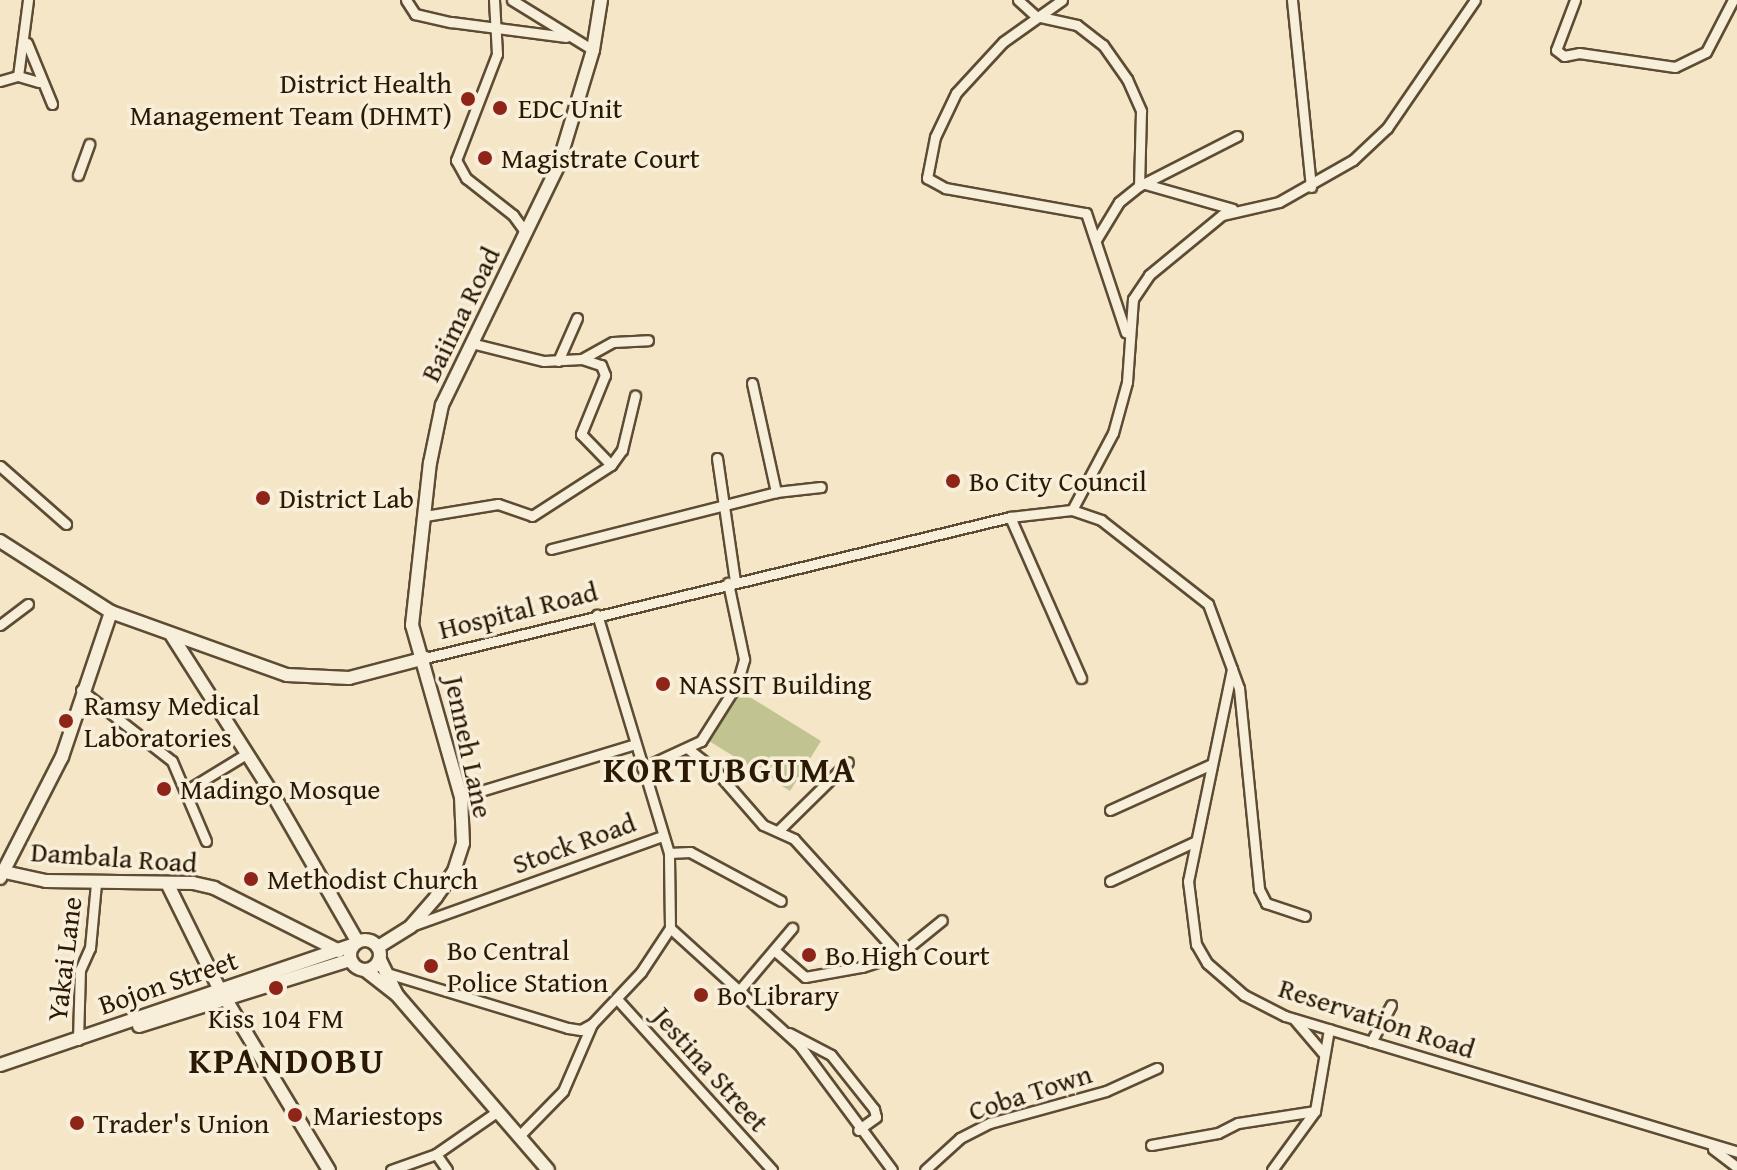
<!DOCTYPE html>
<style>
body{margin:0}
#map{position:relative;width:1737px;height:1170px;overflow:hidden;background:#f4e6c7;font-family:"Gentium Book Plus",serif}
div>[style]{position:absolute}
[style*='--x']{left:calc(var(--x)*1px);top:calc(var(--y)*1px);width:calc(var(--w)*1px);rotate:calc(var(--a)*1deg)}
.green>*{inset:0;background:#c1c391}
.roads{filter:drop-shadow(2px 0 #5d4c33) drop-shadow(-2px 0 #5d4c33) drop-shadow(0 2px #5d4c33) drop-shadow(0 -2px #5d4c33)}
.street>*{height:9px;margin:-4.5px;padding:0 4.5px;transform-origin:4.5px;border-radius:4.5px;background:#f8efdb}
.secondary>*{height:12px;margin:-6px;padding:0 6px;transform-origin:6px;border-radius:6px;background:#f8efdb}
.secondary>.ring{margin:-6px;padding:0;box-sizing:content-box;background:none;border:12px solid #f8efdb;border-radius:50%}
.dots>*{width:22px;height:22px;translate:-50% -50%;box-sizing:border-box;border:4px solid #f8efdb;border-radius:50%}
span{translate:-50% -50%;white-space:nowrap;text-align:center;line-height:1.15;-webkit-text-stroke:7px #f8efdb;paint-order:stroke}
.poi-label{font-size:28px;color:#2b1902}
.right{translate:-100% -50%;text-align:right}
.left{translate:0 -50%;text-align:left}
.street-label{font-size:28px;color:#2b1902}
.district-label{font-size:36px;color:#2b1902;font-weight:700;letter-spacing:2px}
</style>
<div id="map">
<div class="green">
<i style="clip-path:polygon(740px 691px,821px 741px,790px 791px,709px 741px)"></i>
</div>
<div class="roads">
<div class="street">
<i style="--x:406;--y:0;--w:17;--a:57"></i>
<i style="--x:415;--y:14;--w:37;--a:13"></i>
<i style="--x:451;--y:22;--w:116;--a:7.4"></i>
<i style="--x:494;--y:0;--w:54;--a:86.8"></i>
<i style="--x:497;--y:54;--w:114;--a:111.1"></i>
<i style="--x:456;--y:160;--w:21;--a:61"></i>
<i style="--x:466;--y:178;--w:60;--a:38.2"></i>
<i style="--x:513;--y:215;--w:22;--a:54"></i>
<i style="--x:512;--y:0;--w:95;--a:31.7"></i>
<i style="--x:1018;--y:0;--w:24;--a:42"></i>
<i style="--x:1036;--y:16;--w:42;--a:12.4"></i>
<i style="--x:1077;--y:25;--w:33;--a:38"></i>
<i style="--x:1103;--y:45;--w:42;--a:54.8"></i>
<i style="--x:1127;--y:79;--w:35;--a:66"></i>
<i style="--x:1141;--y:111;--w:75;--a:91.5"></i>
<i style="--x:1062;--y:0;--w:72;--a:144.6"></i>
<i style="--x:1003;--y:42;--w:69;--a:132.7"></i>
<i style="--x:956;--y:93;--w:49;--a:115.5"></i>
<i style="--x:935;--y:137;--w:42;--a:101"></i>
<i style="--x:927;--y:178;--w:21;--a:29"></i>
<i style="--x:945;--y:188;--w:143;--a:10.1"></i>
<i style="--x:1086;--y:213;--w:126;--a:71.6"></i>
<i style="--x:1292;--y:0;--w:188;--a:84.2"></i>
<i style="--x:1575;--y:0;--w:53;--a:110.8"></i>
<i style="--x:1556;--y:50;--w:10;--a:37"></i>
<i style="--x:1564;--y:56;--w:15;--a:-11"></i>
<i style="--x:1579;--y:53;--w:97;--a:8.3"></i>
<i style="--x:1675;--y:67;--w:34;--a:-26"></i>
<i style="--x:1706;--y:52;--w:59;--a:-62.6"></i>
<i style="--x:27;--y:43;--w:66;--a:67.7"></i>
<i style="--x:18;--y:76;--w:77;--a:-82.5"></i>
<i style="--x:0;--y:81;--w:19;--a:-16"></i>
<i style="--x:18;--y:76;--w:22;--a:16"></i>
<i style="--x:78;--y:175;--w:33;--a:-70"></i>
<i style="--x:1145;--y:184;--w:91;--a:15.9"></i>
<i style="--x:1096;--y:240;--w:44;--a:-58.8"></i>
<i style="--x:1119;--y:202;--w:26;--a:-39"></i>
<i style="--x:1139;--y:186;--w:110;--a:-27"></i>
<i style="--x:471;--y:343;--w:75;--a:13.9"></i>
<i style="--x:544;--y:361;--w:38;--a:-3"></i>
<i style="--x:582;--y:359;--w:20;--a:18"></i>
<i style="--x:601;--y:365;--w:11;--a:68"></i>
<i style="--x:605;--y:375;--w:64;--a:112.1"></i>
<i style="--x:581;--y:434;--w:43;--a:45.9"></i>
<i style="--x:582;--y:359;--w:35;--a:-29"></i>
<i style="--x:613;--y:342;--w:35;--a:-3"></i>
<i style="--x:558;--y:361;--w:47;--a:-66.2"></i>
<i style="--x:752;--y:383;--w:112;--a:77.6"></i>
<i style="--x:717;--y:458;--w:125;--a:81.7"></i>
<i style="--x:0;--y:466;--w:88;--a:41.3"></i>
<i style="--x:1072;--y:510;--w:87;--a:-62"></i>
<i style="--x:1113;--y:433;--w:53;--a:-74.6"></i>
<i style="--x:1127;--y:382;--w:83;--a:-85.9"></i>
<i style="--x:1133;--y:299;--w:29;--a:-56"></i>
<i style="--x:1149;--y:275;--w:94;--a:-39.4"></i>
<i style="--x:1222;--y:215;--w:58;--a:-12.8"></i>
<i style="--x:1279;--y:202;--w:85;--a:-29.6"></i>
<i style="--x:1353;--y:160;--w:47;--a:-43.3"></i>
<i style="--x:1387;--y:128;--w:155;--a:-55.5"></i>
<i style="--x:425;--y:516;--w:74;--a:-9.3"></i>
<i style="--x:498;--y:504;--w:36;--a:19"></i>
<i style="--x:532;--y:516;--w:94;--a:-32.8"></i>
<i style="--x:611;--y:465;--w:19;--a:-54"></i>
<i style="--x:622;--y:450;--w:56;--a:-76.5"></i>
<i style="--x:1010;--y:517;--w:176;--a:66.2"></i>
<i style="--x:551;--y:549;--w:232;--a:-14.2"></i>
<i style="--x:776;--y:492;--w:45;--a:-6.3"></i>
<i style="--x:0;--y:625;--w:35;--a:-37"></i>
<i style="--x:425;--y:658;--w:602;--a:-13.55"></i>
<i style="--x:1010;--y:517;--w:62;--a:-6.4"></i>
<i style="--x:1072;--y:510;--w:31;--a:19"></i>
<i style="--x:1101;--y:520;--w:136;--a:38.1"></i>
<i style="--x:1208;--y:604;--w:69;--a:69.7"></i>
<i style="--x:1232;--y:669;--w:217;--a:101.7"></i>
<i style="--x:1188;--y:881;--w:64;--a:82.8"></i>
<i style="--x:1196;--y:944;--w:22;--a:60"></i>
<i style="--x:1207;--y:963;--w:49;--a:40.9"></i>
<i style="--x:1244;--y:995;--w:46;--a:27.1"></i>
<i style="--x:1285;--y:1016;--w:472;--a:16.7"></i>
<i style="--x:1232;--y:669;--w:20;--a:70"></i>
<i style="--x:1239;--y:688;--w:202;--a:84.3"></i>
<i style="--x:1259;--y:889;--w:16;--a:63"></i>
<i style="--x:1266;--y:903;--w:41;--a:18.4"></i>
<i style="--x:81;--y:690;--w:115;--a:38"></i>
<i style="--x:172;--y:761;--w:87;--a:67"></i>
<i style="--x:687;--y:748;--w:36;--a:38"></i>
<i style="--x:715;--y:770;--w:73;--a:48.9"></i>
<i style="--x:763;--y:825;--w:34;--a:24"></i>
<i style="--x:794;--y:839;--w:156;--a:47.8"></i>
<i style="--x:642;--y:768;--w:65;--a:-24.6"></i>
<i style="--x:701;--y:741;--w:67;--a:-57.7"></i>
<i style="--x:737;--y:684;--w:26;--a:-74"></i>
<i style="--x:744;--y:659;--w:78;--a:-101.9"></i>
<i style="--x:187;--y:790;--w:69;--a:-31.4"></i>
<i style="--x:461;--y:797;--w:182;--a:-16.9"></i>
<i style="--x:1110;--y:810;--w:112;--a:-24.3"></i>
<i style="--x:778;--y:831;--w:98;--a:-44.6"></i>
<i style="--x:669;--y:853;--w:21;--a:-3"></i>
<i style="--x:690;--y:852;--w:103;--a:28.3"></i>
<i style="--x:1110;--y:881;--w:95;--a:-24.9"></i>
<i style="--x:414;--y:925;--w:263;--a:-19.7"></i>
<i style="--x:670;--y:928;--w:176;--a:42.2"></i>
<i style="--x:800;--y:1046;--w:154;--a:53.4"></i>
<i style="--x:774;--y:950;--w:41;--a:41.1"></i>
<i style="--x:805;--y:977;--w:58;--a:-10"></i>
<i style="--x:862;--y:967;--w:39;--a:-18"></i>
<i style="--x:899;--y:955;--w:55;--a:-39.1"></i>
<i style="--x:387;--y:973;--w:189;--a:16.9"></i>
<i style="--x:568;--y:1028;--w:13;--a:9"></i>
<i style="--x:581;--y:1030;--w:13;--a:-29"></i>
<i style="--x:738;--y:992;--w:84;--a:-49.8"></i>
<i style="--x:617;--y:999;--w:231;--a:47.8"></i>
<i style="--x:1294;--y:1019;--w:45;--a:49.5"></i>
<i style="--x:789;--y:1033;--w:47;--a:27.6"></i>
<i style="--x:831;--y:1055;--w:69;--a:51.5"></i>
<i style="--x:874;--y:1109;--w:8;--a:76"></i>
<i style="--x:876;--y:1117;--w:22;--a:144"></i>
<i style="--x:78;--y:1040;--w:70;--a:-88.4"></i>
<i style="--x:80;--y:970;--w:24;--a:-66"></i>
<i style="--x:90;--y:948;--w:65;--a:-84.7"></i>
<i style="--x:1371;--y:1042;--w:42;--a:-61.6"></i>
<i style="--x:519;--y:1136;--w:63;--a:-45.6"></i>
<i style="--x:563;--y:1091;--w:73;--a:-66.6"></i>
<i style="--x:592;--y:1024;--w:71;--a:-46.7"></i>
<i style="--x:641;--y:972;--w:53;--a:-56.6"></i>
<i style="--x:670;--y:928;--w:75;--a:-90.8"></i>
<i style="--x:669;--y:853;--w:249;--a:-106.8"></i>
<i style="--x:1151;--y:1145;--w:68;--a:-10.2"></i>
<i style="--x:1218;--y:1133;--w:22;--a:-27"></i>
<i style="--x:1238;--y:1123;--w:78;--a:-8.9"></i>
<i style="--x:1713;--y:1149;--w:30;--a:37"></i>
<i style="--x:436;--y:1154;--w:19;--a:55"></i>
<i style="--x:391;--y:1170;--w:48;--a:-19.6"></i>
<i style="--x:436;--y:1154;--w:75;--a:-34.7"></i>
<i style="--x:925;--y:1170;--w:47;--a:-42.4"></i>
<i style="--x:960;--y:1138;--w:34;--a:-27"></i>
<i style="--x:990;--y:1123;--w:120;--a:-15.4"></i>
<i style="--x:1106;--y:1091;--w:56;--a:-24.3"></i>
<i style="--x:1272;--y:1170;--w:73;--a:-53.9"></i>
<i style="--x:1315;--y:1111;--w:83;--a:-80.3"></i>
</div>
<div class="secondary">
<i style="--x:0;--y:541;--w:132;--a:32.6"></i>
<i style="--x:111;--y:612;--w:187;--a:19.7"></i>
<i style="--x:287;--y:675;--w:62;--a:2.8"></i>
<i style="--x:349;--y:678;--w:79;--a:-14.7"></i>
<i style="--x:172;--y:636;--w:186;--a:57.5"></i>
<i style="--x:272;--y:793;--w:171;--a:60.1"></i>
<i style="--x:0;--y:871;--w:47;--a:12.3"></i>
<i style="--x:46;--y:881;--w:147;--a:0.8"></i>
<i style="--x:193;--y:883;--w:22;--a:13"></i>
<i style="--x:214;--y:888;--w:140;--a:26.7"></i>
<i style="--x:0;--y:878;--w:136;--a:-62.9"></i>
<i style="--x:62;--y:757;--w:153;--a:-71.3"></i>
<i style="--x:167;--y:883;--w:117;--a:63.7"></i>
<i style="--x:219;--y:988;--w:213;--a:58.9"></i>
<i class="ring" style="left:350px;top:940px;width:18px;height:18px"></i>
<i style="--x:378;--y:947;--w:39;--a:-32"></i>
<i style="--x:411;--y:926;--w:38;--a:-49"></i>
<i style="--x:436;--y:897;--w:32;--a:-55"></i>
<i style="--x:454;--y:871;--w:29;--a:-72"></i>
<i style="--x:463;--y:843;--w:46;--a:-92.5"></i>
<i style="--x:461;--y:797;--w:179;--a:-105.9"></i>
<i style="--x:412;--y:625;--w:163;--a:-83.7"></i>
<i style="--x:430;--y:463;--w:59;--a:-78.3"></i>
<i style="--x:442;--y:405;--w:266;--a:-64.1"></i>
<i style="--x:558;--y:166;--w:121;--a:-73.2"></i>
<i style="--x:593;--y:50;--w:51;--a:-80.9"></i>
<i style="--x:380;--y:960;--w:37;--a:64"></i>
<i style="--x:365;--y:970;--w:41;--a:38"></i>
<i style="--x:397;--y:995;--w:231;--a:49.2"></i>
<i style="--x:139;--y:1026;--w:221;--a:-17.4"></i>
<i style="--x:0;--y:1065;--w:373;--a:-18.8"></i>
</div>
</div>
<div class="dots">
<i style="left:468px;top:99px;background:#8f2418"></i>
<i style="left:500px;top:108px;background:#8f2418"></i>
<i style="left:485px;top:158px;background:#8f2418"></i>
<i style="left:953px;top:481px;background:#8f2418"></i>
<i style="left:263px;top:498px;background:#8f2418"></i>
<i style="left:663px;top:684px;background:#8f2418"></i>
<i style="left:66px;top:721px;background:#8f2418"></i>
<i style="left:164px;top:789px;background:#8f2418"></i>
<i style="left:251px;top:879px;background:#8f2418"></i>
<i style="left:809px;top:955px;background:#8f2418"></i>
<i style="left:431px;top:966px;background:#8f2418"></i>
<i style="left:276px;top:988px;background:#8f2418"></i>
<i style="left:701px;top:995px;background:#8f2418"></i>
<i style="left:295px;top:1115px;background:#8f2418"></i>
<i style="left:77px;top:1123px;background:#8f2418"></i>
</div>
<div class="poi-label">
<span class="right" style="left:452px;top:99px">District Health<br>Management Team (DHMT)</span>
<span class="left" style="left:518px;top:108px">EDC Unit</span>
<span class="left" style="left:501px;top:158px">Magistrate Court</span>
<span class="left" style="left:969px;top:481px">Bo City Council</span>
<span class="left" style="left:279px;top:498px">District Lab</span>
<span class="left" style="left:679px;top:684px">NASSIT Building</span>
<span class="left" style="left:84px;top:721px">Ramsy Medical<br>Laboratories</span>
<span class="left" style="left:180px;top:789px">Madingo Mosque</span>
<span class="left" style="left:267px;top:879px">Methodist Church</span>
<span class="left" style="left:447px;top:966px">Bo Central<br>Police Station</span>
<span class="left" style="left:825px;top:955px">Bo High Court</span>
<span class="left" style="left:717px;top:995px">Bo Library</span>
<span style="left:276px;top:1018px">Kiss 104 FM</span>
<span class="left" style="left:313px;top:1115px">Mariestops</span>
<span class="left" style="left:93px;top:1123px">Trader's Union</span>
</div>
<div class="street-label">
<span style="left:460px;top:314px;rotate:-64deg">Baiima Road</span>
<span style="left:518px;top:610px;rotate:-14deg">Hospital Road</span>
<span style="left:469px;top:747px;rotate:78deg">Jenneh Lane</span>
<span style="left:574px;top:843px;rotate:-20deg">Stock Road</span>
<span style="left:114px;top:857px;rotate:4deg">Dambala Road</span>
<span style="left:64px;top:959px;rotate:-83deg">Yakai Lane</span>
<span style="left:168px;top:982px;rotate:-19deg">Bojon Street</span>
<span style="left:1377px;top:1018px;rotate:18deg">Reservation Road</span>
<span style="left:711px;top:1069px;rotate:48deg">Jestina Street</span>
<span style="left:1030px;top:1092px;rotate:-18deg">Coba Town</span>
</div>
<div class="district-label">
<span style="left:730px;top:769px">KORTUBGUMA</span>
<span style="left:287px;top:1060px">KPANDOBU</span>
</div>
</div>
